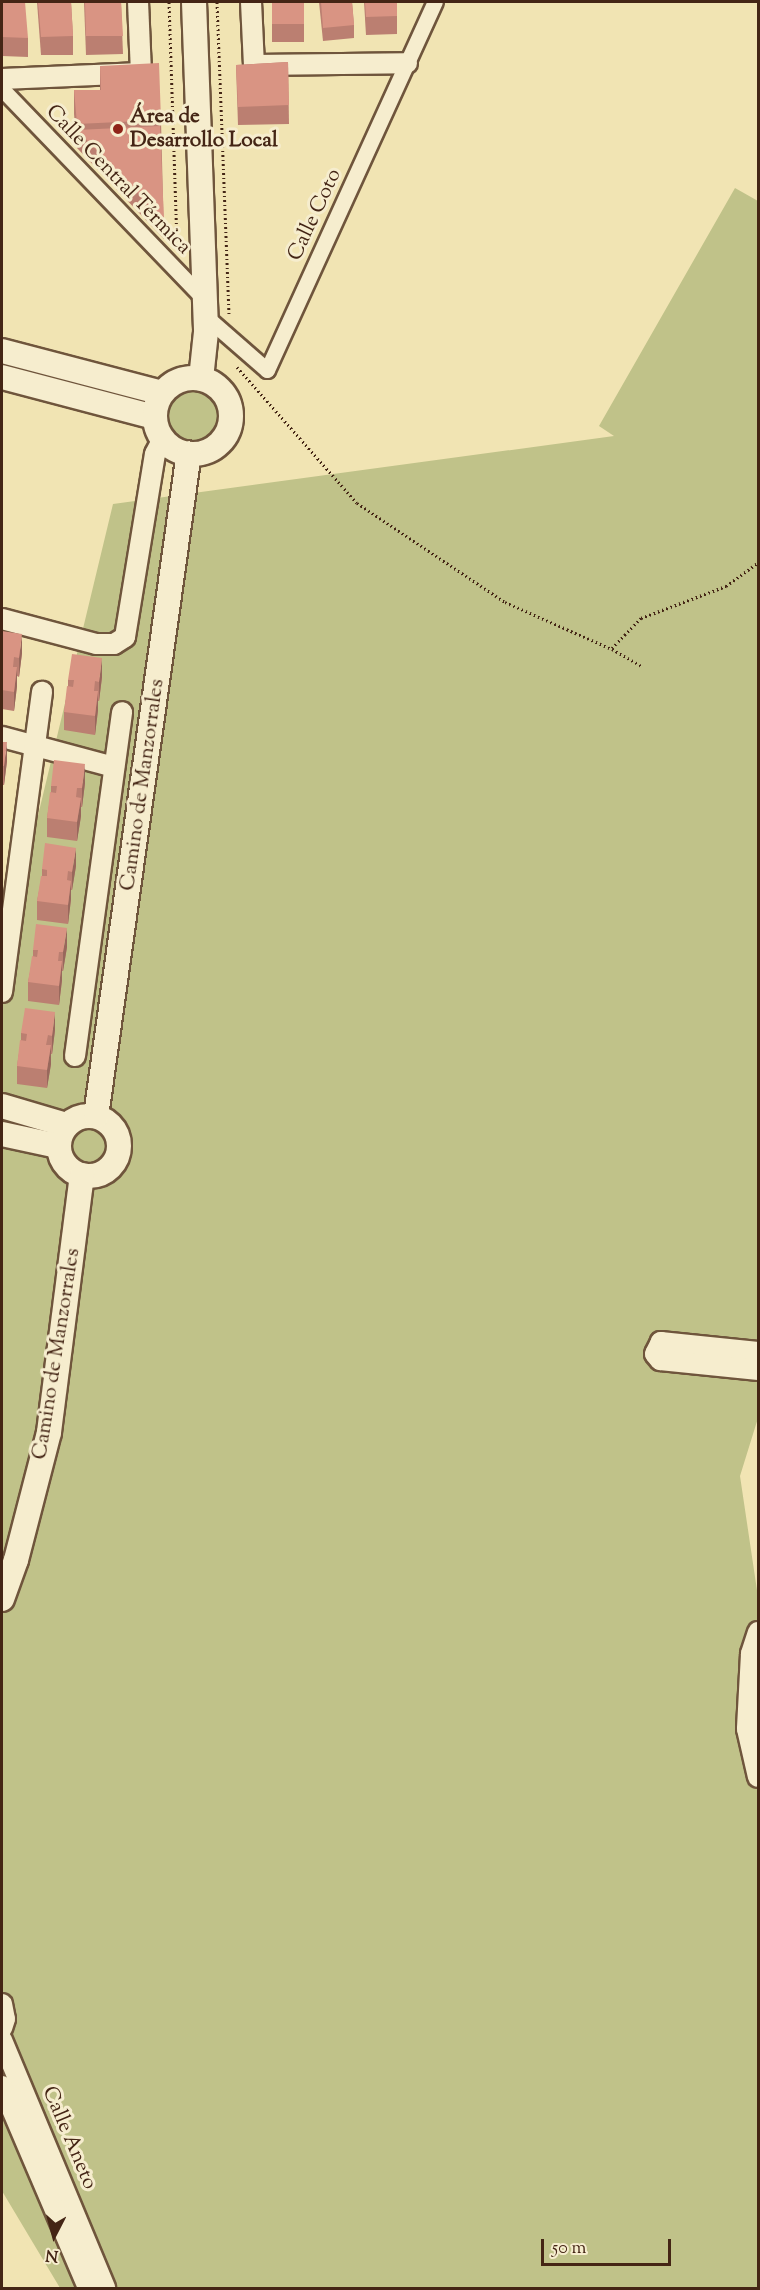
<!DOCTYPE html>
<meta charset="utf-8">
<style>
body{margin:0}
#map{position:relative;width:760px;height:2290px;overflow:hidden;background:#f1e4b3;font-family:"Sorts Mill Goudy",serif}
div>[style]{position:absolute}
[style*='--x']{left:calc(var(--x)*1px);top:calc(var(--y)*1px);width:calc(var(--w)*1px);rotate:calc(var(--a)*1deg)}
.green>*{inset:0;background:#c0c289}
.round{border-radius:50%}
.path>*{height:3px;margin-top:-1.5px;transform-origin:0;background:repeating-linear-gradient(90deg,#442515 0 1.5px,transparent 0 4.5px)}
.roads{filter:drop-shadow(2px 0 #6f553c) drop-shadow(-2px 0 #6f553c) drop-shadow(0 2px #6f553c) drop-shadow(0 -2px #6f553c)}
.pedestrian>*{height:15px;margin:-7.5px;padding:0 7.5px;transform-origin:7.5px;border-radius:7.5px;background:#f6edce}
.minor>*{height:20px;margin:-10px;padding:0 10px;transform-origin:10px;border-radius:10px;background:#f6edce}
.tertiary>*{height:24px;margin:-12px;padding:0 12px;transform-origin:12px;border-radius:12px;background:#f6edce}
.tertiary>.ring{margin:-12px;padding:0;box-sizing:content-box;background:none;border:24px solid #f6edce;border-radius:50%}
.wall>*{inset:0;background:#bb7f71}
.shaded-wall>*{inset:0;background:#98685c}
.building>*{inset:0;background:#d99483}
.dots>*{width:16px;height:16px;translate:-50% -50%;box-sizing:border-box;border:3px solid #f6edce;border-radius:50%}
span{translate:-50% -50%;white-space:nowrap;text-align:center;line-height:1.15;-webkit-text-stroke:6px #f6edce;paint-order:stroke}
.poi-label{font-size:21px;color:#442515;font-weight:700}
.left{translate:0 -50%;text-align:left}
.street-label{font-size:21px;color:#442515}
.frame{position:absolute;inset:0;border:3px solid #442515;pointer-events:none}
.north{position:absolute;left:24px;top:2206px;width:60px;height:60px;-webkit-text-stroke:4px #f6edce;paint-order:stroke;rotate:186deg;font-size:16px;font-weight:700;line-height:24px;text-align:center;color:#442515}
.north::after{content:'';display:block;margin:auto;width:21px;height:27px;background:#442515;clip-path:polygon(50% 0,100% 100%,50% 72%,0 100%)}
.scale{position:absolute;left:541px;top:2239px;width:130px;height:27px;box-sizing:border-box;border:3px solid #442515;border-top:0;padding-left:8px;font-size:18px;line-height:21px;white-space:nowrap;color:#442515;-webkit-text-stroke:4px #f6edce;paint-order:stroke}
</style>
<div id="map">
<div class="green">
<i style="clip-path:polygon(735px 188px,758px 201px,758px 1418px,740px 1476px,758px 1597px,758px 2288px,60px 2288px,2px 2191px,2px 965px,113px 504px,614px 436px,599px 426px)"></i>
<i class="round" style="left:165px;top:388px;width:56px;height:56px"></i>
</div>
<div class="path">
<i style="--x:169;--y:2;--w:245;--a:88.1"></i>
<i style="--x:217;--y:2;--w:312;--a:87.8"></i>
<i style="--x:237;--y:367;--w:181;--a:48.6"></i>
<i style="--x:357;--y:503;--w:178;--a:33.8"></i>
<i style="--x:505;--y:602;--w:117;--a:23.7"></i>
<i style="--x:612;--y:649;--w:34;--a:30"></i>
<i style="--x:612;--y:648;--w:42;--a:-46"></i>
<i style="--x:641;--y:618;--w:91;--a:-20.6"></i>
<i style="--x:726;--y:586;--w:39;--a:-36"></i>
</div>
<div class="roads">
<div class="pedestrian">
<i style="--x:2;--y:89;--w:293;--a:46.1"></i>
<i style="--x:205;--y:316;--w:82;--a:41.1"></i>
<i style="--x:267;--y:370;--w:405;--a:-65.5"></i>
</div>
<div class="minor">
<i style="--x:251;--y:2;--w:63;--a:87.3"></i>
<i style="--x:254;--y:65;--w:153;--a:-0.7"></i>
<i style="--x:2;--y:79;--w:139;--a:-2.5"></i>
<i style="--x:141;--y:73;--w:71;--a:-92.4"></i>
<i style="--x:2;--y:619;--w:97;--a:14.9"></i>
<i style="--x:96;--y:644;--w:18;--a:0"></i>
<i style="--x:114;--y:644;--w:13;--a:-32"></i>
<i style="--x:125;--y:637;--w:185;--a:-80.7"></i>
<i style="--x:155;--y:454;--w:17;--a:-62"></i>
<i style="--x:2;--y:737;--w:116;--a:15"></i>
<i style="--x:2;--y:992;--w:303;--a:-82.4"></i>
<i style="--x:75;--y:1056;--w:347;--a:-82.2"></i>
<i style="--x:758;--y:1352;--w:98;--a:-174.1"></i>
<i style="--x:661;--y:1342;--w:13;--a:117"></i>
<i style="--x:655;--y:1354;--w:8;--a:50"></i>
<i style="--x:660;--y:1360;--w:99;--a:5.8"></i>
<i style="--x:758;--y:1632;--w:23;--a:108"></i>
<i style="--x:751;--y:1654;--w:75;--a:93.1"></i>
<i style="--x:747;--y:1729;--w:49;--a:77.1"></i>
<i style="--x:2;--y:2004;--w:15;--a:79"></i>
<i style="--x:5;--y:2019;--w:9;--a:108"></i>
<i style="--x:2;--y:2040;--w:269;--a:67.4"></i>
<i style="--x:2;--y:2086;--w:220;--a:66.9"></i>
</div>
<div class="tertiary">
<i style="--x:194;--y:2;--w:330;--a:87.9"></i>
<i style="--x:206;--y:332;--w:47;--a:96.1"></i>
<i style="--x:2;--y:351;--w:165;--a:14.7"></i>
<i style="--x:2;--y:377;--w:158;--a:14.7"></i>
<i class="ring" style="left:155px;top:378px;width:52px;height:52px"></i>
<i style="--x:2;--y:1106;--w:67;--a:16.5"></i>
<i class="ring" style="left:59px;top:1116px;width:36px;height:36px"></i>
<i style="--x:96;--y:1116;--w:669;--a:-82.02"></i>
<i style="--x:2;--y:1134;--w:57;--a:12.1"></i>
<i style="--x:2;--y:1599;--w:41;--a:-70.3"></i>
<i style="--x:16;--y:1560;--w:132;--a:-75.5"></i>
<i style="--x:49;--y:1432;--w:259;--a:-82.7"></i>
</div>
</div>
<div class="wall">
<i style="clip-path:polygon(2px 2px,28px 38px,28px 57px,2px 56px)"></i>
<i style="clip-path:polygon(37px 2px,71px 2px,73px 36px,73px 55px,41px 55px)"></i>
<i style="clip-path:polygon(84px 2px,121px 2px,123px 54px,86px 55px)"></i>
<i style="clip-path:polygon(272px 2px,304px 2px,304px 42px,272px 42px)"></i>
<i style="clip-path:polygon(319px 2px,352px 2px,354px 25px,354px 38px,323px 41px)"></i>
<i style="clip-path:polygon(364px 2px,397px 2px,397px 34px,366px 35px)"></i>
<i style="clip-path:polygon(288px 62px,289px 124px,238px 125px,236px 65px)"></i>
<i style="clip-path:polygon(100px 66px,161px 120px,164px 239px,77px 148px,74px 114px,74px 90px,100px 90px)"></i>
<i style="clip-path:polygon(2px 631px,22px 653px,19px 677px,17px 676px,17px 686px,14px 711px,2px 709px)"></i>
<i style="clip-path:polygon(102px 677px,99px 701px,98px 701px,98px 710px,95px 735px,64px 730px,64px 712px,68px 686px,68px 680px)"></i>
<i style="clip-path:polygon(2px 742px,7px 761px,4px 785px,3px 785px,2px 803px)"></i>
<i style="clip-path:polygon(85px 783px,82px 807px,81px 807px,81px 816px,77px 841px,47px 837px,47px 818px,51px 792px,51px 786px)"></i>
<i style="clip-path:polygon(76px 866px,72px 890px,71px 890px,71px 899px,68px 924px,37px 920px,37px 901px,42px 876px,42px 869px)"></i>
<i style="clip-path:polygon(67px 947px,63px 971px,62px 971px,62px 980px,59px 1005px,28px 1001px,28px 982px,33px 957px,33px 950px)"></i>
<i style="clip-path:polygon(55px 1030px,52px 1054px,51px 1054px,51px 1064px,47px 1088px,17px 1084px,17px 1066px,21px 1040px,21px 1033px)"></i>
</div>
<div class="shaded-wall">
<i style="clip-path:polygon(22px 634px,22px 653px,19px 677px,19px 658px)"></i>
<i style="clip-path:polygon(102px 658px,102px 677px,99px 701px,99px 682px)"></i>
<i style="clip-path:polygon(17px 667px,17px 686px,14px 711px,14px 692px)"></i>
<i style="clip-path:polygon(98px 691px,98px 710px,95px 735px,95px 716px)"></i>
<i style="clip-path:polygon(7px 742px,7px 761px,4px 785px,4px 766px)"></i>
<i style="clip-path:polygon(85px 764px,85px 783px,82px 807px,82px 788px)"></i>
<i style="clip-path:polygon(3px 776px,3px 794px,2px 803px,2px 784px)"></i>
<i style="clip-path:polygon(81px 798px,81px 816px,77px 841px,77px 822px)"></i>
<i style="clip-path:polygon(76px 848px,76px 866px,72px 890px,72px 872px)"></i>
<i style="clip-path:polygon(71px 881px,71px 899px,68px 924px,68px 905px)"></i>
<i style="clip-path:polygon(67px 928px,67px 947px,63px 971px,63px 952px)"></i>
<i style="clip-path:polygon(62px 961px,62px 980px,59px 1005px,59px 986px)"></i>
<i style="clip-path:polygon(55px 1012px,55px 1030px,52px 1054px,52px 1036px)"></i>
<i style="clip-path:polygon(51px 1045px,51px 1064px,47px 1088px,47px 1070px)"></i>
</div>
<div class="building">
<i style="clip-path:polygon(2px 2px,25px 2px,28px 38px,2px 37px)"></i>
<i style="clip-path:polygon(38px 2px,71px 2px,73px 36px,41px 37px)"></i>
<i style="clip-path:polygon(85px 2px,121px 2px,123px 36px,86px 36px)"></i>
<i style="clip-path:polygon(272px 2px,304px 2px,304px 24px,272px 24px)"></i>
<i style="clip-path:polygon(321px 2px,352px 2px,354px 25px,323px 28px)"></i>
<i style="clip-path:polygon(365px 2px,397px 2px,397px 16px,366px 17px)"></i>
<i style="clip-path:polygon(288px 62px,289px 105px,238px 107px,236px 65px)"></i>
<i style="clip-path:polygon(159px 63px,161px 120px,77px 124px,74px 90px,101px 90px,100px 66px)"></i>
<i style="clip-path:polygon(160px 126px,164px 220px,77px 130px)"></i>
<i style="clip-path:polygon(2px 631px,22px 634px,19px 658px,14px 657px,13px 667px,17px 667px,14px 692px,2px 690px)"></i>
<i style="clip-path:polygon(72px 654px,102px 658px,99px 682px,95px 681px,94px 691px,98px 691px,95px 716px,64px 712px,67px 686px,73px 687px,74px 680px,68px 680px)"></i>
<i style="clip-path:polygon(2px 742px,7px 742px,4px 766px,2px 766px)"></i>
<i style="clip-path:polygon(54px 760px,85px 764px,82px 788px,77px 788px,76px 797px,81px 798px,77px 822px,47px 818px,50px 792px,56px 793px,57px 786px,51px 786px)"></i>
<i style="clip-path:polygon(45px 843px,76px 848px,72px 872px,68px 871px,67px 880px,71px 881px,68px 905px,37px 901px,41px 876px,47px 876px,47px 870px,42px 869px)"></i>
<i style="clip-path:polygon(36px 924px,67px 928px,63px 952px,59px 952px,58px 961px,62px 961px,59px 986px,28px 982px,32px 956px,37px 957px,38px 950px,33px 950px)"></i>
<i style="clip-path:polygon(25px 1008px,55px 1012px,52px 1036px,48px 1035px,46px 1045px,51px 1045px,47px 1070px,17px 1066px,20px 1040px,26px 1041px,27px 1034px,21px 1033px)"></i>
</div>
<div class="dots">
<i style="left:118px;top:129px;background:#8f2418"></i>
</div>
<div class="poi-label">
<span class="left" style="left:130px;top:129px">Área de<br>Desarrollo Local</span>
</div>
<div class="street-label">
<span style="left:118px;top:180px;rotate:46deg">Calle Central Térmica</span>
<span style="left:315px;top:215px;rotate:-65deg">Calle Coto</span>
<span style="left:143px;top:785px;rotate:-82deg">Camino de Manzorrales</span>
<span style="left:57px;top:1354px;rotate:-81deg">Camino de Manzorrales</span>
<span style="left:69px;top:2138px;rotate:67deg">Calle Aneto</span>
</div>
<div class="frame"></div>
<div class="north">N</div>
<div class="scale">50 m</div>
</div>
